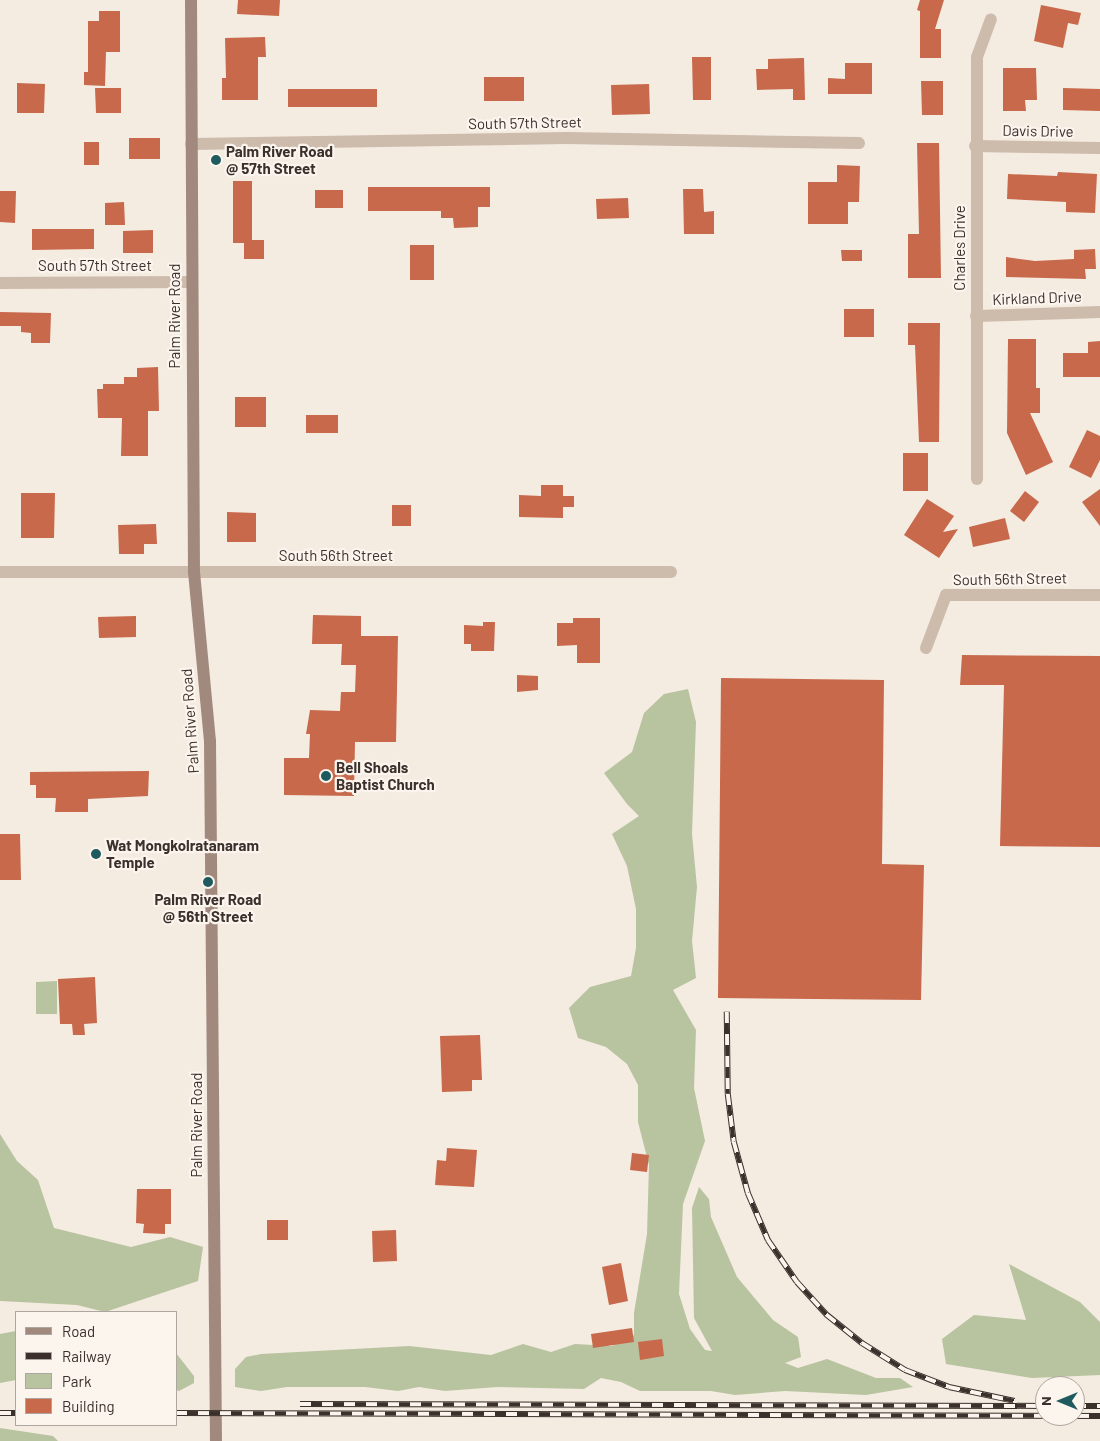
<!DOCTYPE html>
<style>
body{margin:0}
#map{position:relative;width:1100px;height:1441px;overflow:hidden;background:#f4ebe1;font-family:Barlow,sans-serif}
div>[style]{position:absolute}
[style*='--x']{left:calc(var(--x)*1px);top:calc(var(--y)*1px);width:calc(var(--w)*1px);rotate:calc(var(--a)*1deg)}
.green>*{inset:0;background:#b8c4a0}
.building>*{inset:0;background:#c8694b}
.street>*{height:12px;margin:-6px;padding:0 6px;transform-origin:6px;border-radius:6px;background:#cdbbac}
.secondary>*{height:12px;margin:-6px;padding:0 6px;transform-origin:6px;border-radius:6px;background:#a18a7d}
.rail>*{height:5.5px;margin-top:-2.75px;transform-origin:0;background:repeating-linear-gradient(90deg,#fbf5ee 0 11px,#3b302b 0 22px);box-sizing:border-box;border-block:1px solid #3b302b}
.dots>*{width:14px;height:14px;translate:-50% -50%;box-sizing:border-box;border:2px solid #fbf5ee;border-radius:50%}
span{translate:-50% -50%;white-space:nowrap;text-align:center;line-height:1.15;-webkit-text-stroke:4.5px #fbf5ee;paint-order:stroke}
.street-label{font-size:15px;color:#3b302b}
.poi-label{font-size:15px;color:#3b302b;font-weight:700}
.left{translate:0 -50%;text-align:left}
.legend{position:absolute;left:15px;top:1311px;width:162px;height:115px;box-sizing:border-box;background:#fbf5ee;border:1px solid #aea6a0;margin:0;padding:6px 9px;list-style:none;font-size:15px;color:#3b302b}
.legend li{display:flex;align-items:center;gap:10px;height:25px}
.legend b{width:25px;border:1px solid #aea6a0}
.north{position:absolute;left:1035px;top:1376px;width:50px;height:50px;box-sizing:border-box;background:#fbf5ee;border:1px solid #aea6a0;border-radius:50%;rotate:270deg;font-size:14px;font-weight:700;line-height:20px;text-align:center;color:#3b302b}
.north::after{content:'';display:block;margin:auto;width:18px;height:22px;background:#1f5a5e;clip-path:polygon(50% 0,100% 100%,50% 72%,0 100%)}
</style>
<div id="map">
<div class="green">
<i style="clip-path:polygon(688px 689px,696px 722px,692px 834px,697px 887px,692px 941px,696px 978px,673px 990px,696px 1030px,694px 1088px,705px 1141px,683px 1204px,679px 1294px,690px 1329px,705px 1350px,712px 1351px,694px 1318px,692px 1208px,699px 1187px,709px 1199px,711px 1217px,737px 1277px,773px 1320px,798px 1337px,801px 1357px,785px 1363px,798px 1368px,827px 1359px,876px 1378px,900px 1378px,913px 1387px,866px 1395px,785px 1391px,735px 1395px,711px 1391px,640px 1391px,621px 1382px,601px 1378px,584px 1389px,497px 1387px,445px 1391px,419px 1387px,398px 1391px,365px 1387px,287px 1387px,261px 1391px,235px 1387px,235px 1369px,246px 1357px,261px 1354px,409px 1346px,491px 1355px,523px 1344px,551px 1352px,575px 1344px,612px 1346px,634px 1335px,634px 1313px,647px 1234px,649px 1165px,638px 1122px,638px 1085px,627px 1064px,606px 1047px,578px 1038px,569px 1008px,590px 987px,631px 976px,636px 948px,636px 909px,627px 866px,612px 834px,639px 816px,627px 804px,604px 773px,632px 752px,644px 713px,664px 694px)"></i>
<i style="clip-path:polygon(57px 981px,57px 1014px,36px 1014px,36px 982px)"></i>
<i style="clip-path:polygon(0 1134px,17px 1161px,38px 1180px,54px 1228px,131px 1247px,170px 1237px,203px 1247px,198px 1281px,105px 1312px,77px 1305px,0 1301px)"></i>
<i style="clip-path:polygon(1009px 1264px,1080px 1302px,1100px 1322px,1100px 1375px,1032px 1378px,946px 1364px,942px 1339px,974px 1315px,1026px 1320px)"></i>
<i style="clip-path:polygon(16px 1331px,16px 1380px,0 1383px,0 1334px)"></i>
<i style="clip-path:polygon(176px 1353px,194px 1376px,194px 1383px,179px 1391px,176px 1390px)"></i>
<i style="clip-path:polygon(0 1428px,53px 1436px,58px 1441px,0 1441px)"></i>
</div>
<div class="building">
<i style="clip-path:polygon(238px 0,280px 0,279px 16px,237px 14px)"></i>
<i style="clip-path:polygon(920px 0,944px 0,935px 29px,941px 29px,941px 58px,920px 58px,920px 11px,917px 10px)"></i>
<i style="clip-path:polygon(1041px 5px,1081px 13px,1078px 25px,1068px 23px,1063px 48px,1034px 41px)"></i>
<i style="clip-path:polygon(99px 11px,120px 11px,120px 52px,106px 52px,105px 86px,84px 85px,84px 72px,88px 72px,88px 21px,99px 21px)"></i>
<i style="clip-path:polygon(265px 37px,266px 57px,258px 57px,258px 100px,222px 100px,222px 78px,226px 78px,225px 38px)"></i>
<i style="clip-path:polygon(692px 57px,711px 57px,711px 100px,693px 100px)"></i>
<i style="clip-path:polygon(804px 58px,805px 100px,793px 100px,793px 89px,757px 90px,756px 69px,768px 69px,768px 59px)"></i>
<i style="clip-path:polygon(845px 63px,872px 63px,872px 94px,828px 94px,828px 78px,845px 79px)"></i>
<i style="clip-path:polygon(1003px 68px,1036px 68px,1037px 100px,1025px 100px,1026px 111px,1003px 111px)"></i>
<i style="clip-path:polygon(484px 77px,524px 77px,524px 101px,484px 101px)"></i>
<i style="clip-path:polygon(921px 81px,943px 81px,943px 115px,922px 115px)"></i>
<i style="clip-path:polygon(17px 83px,45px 84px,44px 113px,17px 113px)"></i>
<i style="clip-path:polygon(649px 84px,650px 114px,612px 115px,611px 85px)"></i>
<i style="clip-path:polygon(95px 88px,121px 88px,121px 113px,96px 113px)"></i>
<i style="clip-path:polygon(1063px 88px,1100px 89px,1100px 111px,1063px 110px)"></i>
<i style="clip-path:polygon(288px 89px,377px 89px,377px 107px,288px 107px)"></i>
<i style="clip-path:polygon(129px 138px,160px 138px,160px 159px,129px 159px)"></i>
<i style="clip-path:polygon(84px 142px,99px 142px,99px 165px,84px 165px)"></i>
<i style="clip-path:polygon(917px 143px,939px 143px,941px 278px,908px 278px,908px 234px,919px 234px)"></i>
<i style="clip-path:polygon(837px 165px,860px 166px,859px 202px,848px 202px,848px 224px,808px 224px,808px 182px,837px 182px)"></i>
<i style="clip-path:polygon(1058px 172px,1097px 174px,1095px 213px,1066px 212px,1066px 202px,1007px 199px,1008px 174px,1057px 176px)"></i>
<i style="clip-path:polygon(233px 181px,252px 181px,252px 240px,264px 240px,264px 259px,244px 259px,244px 243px,233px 243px)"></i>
<i style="clip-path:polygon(368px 187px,490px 187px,490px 207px,478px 207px,478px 227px,454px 228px,453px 218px,441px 218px,441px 211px,368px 211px)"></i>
<i style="clip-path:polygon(683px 189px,703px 189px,704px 212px,714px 211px,714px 234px,684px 234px)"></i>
<i style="clip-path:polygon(315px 190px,343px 190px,343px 208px,315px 208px)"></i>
<i style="clip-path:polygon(0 191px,16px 191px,15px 223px,0 222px)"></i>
<i style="clip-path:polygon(628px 198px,629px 218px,597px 219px,596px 199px)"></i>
<i style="clip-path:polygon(124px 202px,125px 225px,105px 225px,105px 203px)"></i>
<i style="clip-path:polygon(32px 229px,94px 229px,94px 249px,32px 250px)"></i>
<i style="clip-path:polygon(153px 230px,153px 253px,123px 253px,123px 231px)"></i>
<i style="clip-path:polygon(410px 245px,434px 245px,434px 280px,410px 280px)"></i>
<i style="clip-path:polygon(1095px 249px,1096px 269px,1085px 269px,1086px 279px,1006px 277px,1006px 257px,1035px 261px,1074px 259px,1074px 250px)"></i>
<i style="clip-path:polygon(841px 250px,862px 250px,862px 261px,842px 261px)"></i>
<i style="clip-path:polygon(844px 309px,874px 309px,874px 337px,844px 337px)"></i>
<i style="clip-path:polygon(0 312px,51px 313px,50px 343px,31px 343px,31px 333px,21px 332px,21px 326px,0 326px)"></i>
<i style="clip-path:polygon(908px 323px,940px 323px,939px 442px,919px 442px,915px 345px,908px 345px)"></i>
<i style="clip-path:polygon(1008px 339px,1036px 339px,1036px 388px,1040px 388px,1040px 413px,1030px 413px,1053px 462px,1026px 475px,1007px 433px)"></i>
<i style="clip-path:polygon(1100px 341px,1100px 377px,1063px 377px,1063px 353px,1088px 353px,1088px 342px)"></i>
<i style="clip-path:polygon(158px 367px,159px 411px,148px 411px,148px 456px,121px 456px,122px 418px,98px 418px,97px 389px,103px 389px,103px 384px,124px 384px,124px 377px,137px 377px,137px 368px)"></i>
<i style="clip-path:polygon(235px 397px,266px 397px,266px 427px,235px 427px)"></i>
<i style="clip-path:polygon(306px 415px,338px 415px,338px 433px,306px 433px)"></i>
<i style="clip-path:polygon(1087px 430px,1100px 436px,1100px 460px,1091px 478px,1069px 467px)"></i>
<i style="clip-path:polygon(903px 453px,928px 453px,928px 491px,903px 491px)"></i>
<i style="clip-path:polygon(541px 485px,563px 485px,563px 496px,574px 496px,574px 507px,563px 507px,563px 518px,519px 517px,519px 495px,541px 496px)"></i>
<i style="clip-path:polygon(1100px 489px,1100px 526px,1082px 502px)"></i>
<i style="clip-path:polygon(1025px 491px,1039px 502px,1024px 522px,1010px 511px)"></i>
<i style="clip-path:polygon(21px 493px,55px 493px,54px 538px,21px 538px)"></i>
<i style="clip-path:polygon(927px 499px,954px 516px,943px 532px,958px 529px,939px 558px,904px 535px)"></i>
<i style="clip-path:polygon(392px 505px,411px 505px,411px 526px,392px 526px)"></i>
<i style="clip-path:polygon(227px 512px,256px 513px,256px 542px,227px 542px)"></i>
<i style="clip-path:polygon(1005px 518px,1010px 539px,973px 547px,969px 527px)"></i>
<i style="clip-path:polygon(156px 524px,157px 544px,144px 544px,144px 554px,119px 554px,118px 525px)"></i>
<i style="clip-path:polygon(313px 615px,361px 616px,361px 636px,398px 636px,396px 742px,355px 742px,354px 796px,284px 795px,284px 758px,309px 758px,310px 734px,306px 734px,310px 710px,340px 711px,341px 692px,355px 692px,356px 665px,341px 665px,342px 644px,312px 644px)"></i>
<i style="clip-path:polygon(136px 616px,136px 637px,99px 638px,98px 617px)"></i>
<i style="clip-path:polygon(573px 618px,600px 618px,600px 663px,577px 663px,577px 645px,557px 646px,557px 623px,573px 623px)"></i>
<i style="clip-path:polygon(483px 622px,495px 622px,494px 651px,471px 651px,471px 644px,464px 644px,464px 625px,483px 626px)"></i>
<i style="clip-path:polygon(962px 655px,1100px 656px,1100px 847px,1000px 846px,1004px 685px,960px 685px)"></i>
<i style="clip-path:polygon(517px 675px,538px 676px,538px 690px,517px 692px)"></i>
<i style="clip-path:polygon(721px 678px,884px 680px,882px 864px,924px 865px,921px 1000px,718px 998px)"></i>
<i style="clip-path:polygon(149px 771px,148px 796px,88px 799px,88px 812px,55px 812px,56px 798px,36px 798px,36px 785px,30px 785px,30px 772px)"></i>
<i style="clip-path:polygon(0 834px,20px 834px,21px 880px,0 880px)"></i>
<i style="clip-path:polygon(95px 977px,97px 1023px,84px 1024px,85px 1035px,73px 1035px,72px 1024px,60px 1024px,58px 979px)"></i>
<i style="clip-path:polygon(480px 1035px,482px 1080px,472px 1080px,472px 1091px,442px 1092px,440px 1036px)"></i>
<i style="clip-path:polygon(447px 1148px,477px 1150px,474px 1187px,435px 1185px,437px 1160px,446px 1161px)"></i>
<i style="clip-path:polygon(632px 1153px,649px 1155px,647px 1172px,630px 1170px)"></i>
<i style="clip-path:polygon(137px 1189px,171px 1189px,171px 1224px,165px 1224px,165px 1234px,143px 1233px,144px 1224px,136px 1223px)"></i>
<i style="clip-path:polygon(267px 1220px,288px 1220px,288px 1240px,267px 1240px)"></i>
<i style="clip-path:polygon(396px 1230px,397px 1261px,373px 1262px,372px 1231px)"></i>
<i style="clip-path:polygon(621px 1263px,628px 1301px,609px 1305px,602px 1267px)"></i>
<i style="clip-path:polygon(632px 1328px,634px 1342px,593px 1348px,591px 1334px)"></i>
<i style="clip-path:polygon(662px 1339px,664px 1356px,640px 1360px,638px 1342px)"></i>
</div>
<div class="street">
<i style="--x:191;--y:144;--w:375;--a:-0.9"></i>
<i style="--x:566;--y:138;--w:293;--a:1"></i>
<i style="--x:975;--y:146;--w:125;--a:0.9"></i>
<i style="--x:0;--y:283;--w:191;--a:-0.3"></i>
<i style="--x:976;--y:316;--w:124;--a:-1.8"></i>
<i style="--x:977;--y:479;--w:422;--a:-90"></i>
<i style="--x:977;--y:57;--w:40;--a:-69.8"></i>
<i style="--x:0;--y:572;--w:671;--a:0"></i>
<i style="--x:926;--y:648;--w:57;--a:-69.3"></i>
<i style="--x:946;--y:595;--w:154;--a:0"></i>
</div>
<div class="secondary">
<i style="--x:191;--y:0;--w:572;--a:89.7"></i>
<i style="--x:194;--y:572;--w:170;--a:84.6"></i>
<i style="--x:210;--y:741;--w:700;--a:89.51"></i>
</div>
<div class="rail">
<i style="--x:727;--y:1012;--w:82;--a:89.3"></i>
<i style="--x:728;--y:1094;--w:48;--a:82.9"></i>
<i style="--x:734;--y:1142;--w:53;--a:74.6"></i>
<i style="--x:748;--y:1193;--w:51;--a:66.9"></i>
<i style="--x:768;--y:1240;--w:51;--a:55.4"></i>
<i style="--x:797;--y:1282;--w:45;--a:47.7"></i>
<i style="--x:827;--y:1315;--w:45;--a:38.7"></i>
<i style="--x:862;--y:1343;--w:51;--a:32.1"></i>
<i style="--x:905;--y:1370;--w:47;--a:21.1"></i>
<i style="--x:949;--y:1387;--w:67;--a:12"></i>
<i style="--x:300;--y:1404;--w:745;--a:0.15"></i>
<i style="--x:1075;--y:1406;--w:25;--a:0"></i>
<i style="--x:0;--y:1413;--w:16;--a:0"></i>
<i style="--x:176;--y:1413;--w:924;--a:0.19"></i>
</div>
<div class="dots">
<i style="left:216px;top:160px;background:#1f5a5e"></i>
<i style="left:326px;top:776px;background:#1f5a5e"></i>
<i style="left:96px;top:854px;background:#1f5a5e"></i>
<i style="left:208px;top:882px;background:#1f5a5e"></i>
</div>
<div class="street-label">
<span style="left:525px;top:123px;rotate:-1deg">South 57th Street</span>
<span style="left:1038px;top:131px;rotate:1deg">Davis Drive</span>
<span style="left:960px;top:248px;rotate:-90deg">Charles Drive</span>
<span style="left:95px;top:266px">South 57th Street</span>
<span style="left:1037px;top:298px;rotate:-2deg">Kirkland Drive</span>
<span style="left:175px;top:316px;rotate:-90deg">Palm River Road</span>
<span style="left:336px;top:556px">South 56th Street</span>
<span style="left:1010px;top:579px;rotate:-1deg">South 56th Street</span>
<span style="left:190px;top:721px;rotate:-94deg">Palm River Road</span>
<span style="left:197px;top:1125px;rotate:-90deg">Palm River Road</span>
</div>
<div class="poi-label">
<span class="left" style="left:226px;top:160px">Palm River Road<br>@ 57th Street</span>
<span class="left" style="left:336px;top:776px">Bell Shoals<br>Baptist Church</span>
<span class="left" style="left:106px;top:854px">Wat Mongkolratanaram<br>Temple</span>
<span style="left:208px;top:908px">Palm River Road<br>@ 56th Street</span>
</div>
<ul class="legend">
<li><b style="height:6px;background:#a18a7d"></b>Road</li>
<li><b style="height:6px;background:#3b302b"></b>Railway</li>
<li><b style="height:14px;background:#b8c4a0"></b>Park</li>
<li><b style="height:14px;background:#c8694b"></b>Building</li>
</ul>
<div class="north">N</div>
</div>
